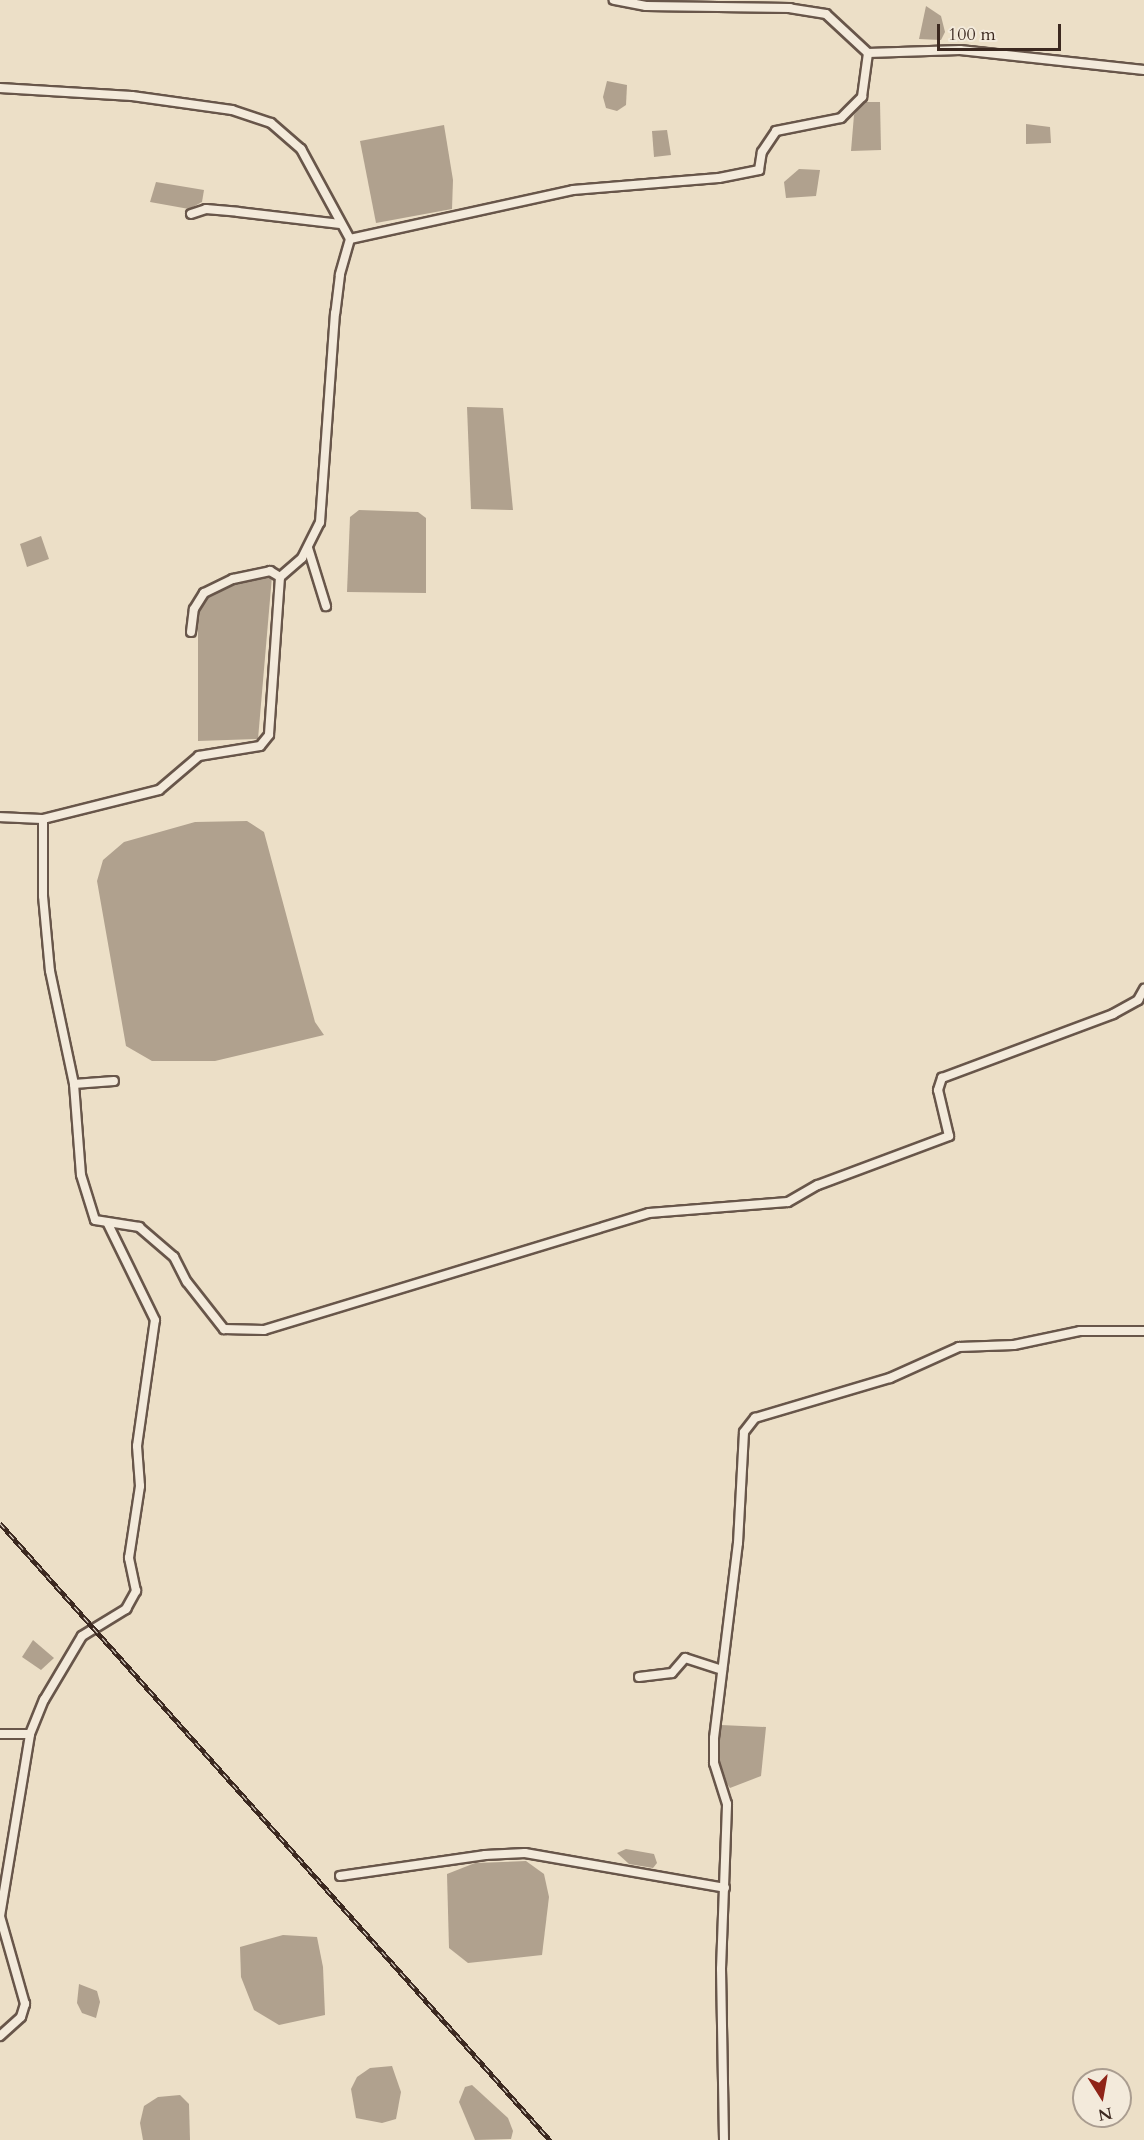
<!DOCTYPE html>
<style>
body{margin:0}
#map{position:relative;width:1144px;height:2140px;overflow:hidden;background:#ecdfc7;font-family:Cardo,serif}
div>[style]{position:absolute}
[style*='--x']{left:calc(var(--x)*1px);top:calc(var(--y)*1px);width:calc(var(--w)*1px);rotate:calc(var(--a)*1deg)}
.water>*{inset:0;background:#b0a18e}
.roads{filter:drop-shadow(2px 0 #68564a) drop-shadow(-2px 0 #68564a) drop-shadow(0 2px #68564a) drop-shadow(0 -2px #68564a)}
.minor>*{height:8px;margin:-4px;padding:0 4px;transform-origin:4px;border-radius:4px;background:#f3eadb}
.rail>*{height:4.5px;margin-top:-2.25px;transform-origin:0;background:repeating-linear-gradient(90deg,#f3eadb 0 7px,#3c2920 0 14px);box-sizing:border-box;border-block:2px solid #3c2920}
span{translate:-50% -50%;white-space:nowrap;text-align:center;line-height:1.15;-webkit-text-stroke:6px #f3eadb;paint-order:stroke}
.north{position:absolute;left:1072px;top:2068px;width:60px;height:60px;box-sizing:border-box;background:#f3eadb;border:2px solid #aa9d90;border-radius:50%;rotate:169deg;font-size:16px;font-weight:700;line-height:24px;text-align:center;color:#3c2920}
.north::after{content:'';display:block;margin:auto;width:21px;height:27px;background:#8f2418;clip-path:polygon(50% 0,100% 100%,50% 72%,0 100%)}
.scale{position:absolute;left:937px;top:24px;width:124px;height:27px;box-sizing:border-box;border:3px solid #3c2920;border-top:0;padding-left:8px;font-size:18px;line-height:21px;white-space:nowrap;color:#3c2920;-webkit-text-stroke:4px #f3eadb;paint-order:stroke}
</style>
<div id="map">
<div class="water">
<i style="clip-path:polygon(926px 6px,941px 16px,945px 32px,941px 40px,919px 39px)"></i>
<i style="clip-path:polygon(607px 81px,627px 85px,626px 105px,617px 111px,606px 108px,603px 97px)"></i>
<i style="clip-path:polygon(864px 102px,880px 102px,881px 150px,851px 151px,854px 115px)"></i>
<i style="clip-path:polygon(1026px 124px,1050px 127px,1051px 143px,1026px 144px)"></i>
<i style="clip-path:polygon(444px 125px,453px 180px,452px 209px,376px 223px,360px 141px)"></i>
<i style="clip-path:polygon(667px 130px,671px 155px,654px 157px,652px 131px)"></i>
<i style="clip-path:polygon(799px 169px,820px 170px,816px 196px,786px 198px,784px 182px)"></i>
<i style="clip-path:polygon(156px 182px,204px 190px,202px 202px,189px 209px,150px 202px)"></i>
<i style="clip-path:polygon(467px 407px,503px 408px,513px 510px,471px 509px)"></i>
<i style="clip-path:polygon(359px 510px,418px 512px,426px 518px,426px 593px,347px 592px,350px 517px)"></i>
<i style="clip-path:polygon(41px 536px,49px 559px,27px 567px,20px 544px)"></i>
<i style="clip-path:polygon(272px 576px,258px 739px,198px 741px,198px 616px,202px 600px,239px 582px)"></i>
<i style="clip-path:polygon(247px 821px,264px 832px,315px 1022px,324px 1035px,215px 1061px,152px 1061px,126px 1046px,97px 881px,103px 860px,124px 842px,195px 822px)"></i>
<i style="clip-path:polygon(33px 1640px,54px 1658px,41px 1670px,22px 1657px)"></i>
<i style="clip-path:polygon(721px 1725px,766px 1727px,761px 1776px,730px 1788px,721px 1775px,716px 1749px)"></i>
<i style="clip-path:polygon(626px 1849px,654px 1854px,657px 1863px,653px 1868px,629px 1864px,617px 1853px)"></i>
<i style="clip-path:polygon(526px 1861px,544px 1874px,549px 1897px,542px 1955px,468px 1963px,449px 1948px,447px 1874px,475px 1863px)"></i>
<i style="clip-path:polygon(283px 1935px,317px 1937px,323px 1967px,325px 2015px,279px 2025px,254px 2010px,241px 1977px,240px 1947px)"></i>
<i style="clip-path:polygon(79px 1984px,97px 1991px,100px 2002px,96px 2018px,82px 2013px,77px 2003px)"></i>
<i style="clip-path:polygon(392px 2066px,401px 2092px,396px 2119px,382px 2123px,356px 2118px,351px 2089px,357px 2077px,370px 2068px)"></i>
<i style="clip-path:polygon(472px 2085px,508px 2118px,513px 2131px,511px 2139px,475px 2140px,459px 2102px,465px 2087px)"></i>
<i style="clip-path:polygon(180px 2095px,189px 2104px,190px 2140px,143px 2140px,140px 2123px,144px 2106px,158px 2097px)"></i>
</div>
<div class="roads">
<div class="minor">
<i style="--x:868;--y:53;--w:92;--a:-1.9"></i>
<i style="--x:960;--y:50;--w:185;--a:6.2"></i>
<i style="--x:0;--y:88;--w:132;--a:3.5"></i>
<i style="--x:132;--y:96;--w:101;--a:8"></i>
<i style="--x:232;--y:110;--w:41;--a:18.4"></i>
<i style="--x:271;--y:123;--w:40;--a:41"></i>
<i style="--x:301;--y:149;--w:102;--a:61.4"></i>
<i style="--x:350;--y:239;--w:228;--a:-12.4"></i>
<i style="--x:573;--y:190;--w:146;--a:-4.7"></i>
<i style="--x:719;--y:178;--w:41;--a:-11.3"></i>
<i style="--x:759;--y:170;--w:18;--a:-81"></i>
<i style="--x:762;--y:152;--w:25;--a:-56"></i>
<i style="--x:776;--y:131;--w:66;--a:-11.3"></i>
<i style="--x:841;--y:118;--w:30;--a:-45"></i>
<i style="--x:862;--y:97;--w:44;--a:-82.2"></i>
<i style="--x:868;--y:53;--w:57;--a:-137.1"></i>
<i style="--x:826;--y:14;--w:36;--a:-171"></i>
<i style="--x:790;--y:8;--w:144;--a:-179.2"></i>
<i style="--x:646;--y:6;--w:33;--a:-169"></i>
<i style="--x:191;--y:214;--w:16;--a:-18"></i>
<i style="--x:206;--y:209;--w:32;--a:5"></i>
<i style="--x:238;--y:212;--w:103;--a:6.7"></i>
<i style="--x:350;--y:239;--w:37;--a:106"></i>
<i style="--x:340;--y:275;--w:38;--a:97"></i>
<i style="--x:335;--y:313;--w:210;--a:94.1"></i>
<i style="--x:320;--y:522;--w:40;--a:116.6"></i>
<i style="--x:302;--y:558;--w:29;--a:139"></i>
<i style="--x:280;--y:577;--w:158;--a:94"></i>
<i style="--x:269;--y:735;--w:14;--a:129"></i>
<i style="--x:260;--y:746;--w:62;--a:170.7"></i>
<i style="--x:199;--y:756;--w:52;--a:139.6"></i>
<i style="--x:159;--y:790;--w:120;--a:166"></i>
<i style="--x:43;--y:819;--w:77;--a:90"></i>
<i style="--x:43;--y:896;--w:75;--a:84.7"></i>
<i style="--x:50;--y:971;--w:116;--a:78"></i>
<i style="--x:74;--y:1084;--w:91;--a:85.6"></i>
<i style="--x:81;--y:1175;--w:47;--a:72.7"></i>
<i style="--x:95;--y:1220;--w:45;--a:9"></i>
<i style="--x:139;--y:1227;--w:46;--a:40.6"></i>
<i style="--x:174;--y:1257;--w:28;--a:63"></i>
<i style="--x:187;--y:1282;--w:60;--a:51.8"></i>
<i style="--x:224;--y:1329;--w:40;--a:1.4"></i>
<i style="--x:264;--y:1330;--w:402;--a:-16.9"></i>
<i style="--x:649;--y:1213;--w:139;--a:-4.5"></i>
<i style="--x:788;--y:1202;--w:34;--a:-30"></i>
<i style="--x:818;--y:1185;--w:140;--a:-20.5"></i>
<i style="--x:949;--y:1136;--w:47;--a:-103.4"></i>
<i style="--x:938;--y:1090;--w:13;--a:-72"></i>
<i style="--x:942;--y:1078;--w:183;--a:-20.5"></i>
<i style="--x:1113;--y:1014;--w:29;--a:-29"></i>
<i style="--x:1138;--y:1000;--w:13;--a:-61"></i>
<i style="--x:308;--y:548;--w:61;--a:72.8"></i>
<i style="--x:191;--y:632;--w:23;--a:-83"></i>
<i style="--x:194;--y:609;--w:19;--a:-58"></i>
<i style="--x:204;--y:593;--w:32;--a:-26"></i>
<i style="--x:233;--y:579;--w:38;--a:-12"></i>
<i style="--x:270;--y:571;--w:12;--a:31"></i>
<i style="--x:0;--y:817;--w:43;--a:2.7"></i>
<i style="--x:74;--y:1084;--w:40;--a:-4.3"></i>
<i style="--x:639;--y:1677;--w:33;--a:-7"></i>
<i style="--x:672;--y:1673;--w:20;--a:-49"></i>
<i style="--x:685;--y:1658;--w:39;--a:18"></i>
<i style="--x:0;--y:1734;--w:30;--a:0"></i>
<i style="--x:340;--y:1876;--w:147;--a:-8.2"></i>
<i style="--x:485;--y:1855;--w:40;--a:-2.9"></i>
<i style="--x:525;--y:1853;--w:203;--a:9.9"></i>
<i style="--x:0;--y:2036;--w:28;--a:-42"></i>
<i style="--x:21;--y:2017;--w:14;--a:-73"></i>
<i style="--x:25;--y:2004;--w:91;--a:-105.9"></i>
<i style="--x:0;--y:1916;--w:184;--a:-80.6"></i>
<i style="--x:30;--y:1734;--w:37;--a:-68"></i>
<i style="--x:44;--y:1700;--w:74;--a:-59.3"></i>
<i style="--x:82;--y:1636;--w:52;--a:-31.5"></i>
<i style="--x:126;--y:1609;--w:21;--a:-61"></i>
<i style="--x:136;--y:1591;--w:34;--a:-102"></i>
<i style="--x:129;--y:1558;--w:73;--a:-81.3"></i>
<i style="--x:140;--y:1486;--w:40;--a:-94.3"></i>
<i style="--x:137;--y:1446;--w:127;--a:-81.9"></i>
<i style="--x:155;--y:1320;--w:109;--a:-116.1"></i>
<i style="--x:724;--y:2140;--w:171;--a:-91"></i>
<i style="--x:721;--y:1969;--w:165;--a:-87.9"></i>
<i style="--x:727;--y:1804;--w:43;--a:-107.6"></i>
<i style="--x:714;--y:1763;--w:25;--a:-90"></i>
<i style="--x:714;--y:1738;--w:196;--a:-83"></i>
<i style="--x:738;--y:1543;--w:111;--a:-86.9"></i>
<i style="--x:744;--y:1432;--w:18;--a:-52"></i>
<i style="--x:755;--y:1418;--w:141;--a:-16.5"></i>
<i style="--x:890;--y:1378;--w:76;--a:-24.2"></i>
<i style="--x:959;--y:1347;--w:55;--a:-2.1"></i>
<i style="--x:1014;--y:1345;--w:67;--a:-12"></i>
<i style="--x:1080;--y:1331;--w:64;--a:0"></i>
</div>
</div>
<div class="rail">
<i style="--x:0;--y:1523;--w:827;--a:48.29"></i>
</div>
<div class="north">N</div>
<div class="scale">100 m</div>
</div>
